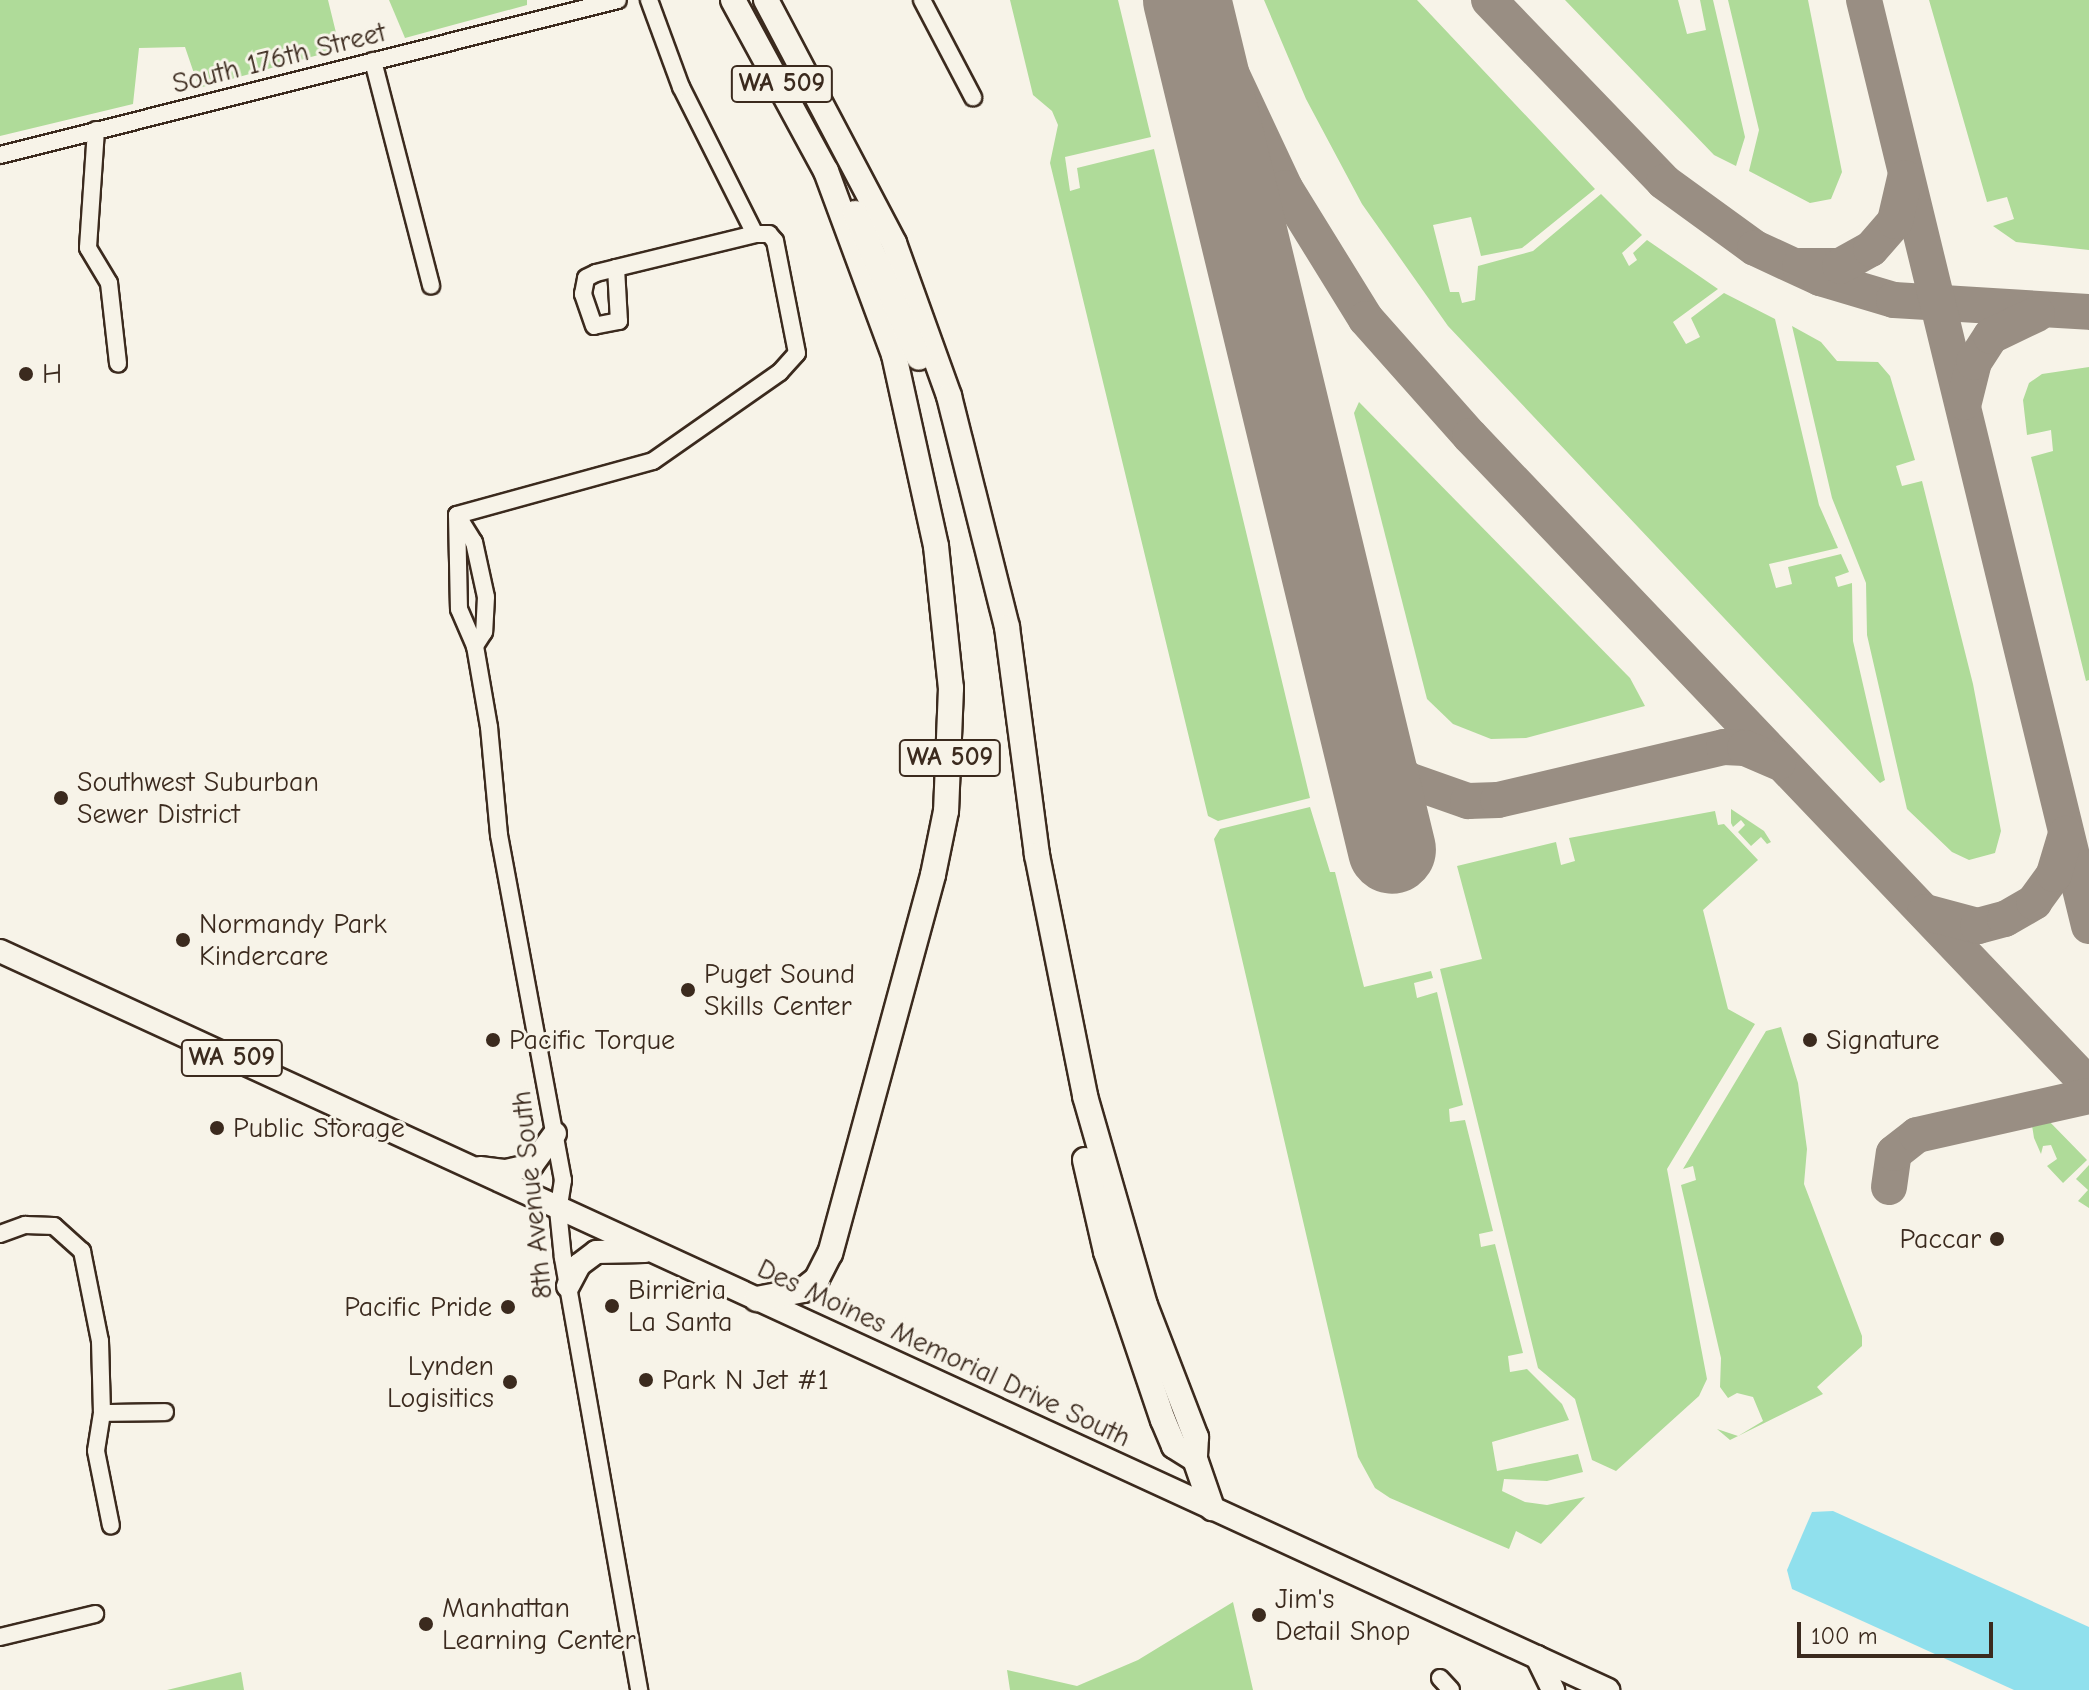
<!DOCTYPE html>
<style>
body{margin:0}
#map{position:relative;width:2089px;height:1690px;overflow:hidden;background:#f7f3e8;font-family:"Comic Neue",sans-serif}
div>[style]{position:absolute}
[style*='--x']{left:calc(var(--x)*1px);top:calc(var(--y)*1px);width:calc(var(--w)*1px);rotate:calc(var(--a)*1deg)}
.green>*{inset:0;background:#afdb99}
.water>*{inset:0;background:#90e0ed}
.taxiway>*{height:36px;margin:-18px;padding:0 18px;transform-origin:18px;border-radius:18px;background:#998e83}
.runway>*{height:88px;margin:-44px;padding:0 44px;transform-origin:44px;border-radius:44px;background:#998e83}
.roads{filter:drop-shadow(2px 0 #3b2a1e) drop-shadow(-2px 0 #3b2a1e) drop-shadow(0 2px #3b2a1e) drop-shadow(0 -2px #3b2a1e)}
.minor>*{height:16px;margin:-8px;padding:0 8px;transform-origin:8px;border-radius:8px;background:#f7f3e8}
.major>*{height:22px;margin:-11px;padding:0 11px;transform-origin:11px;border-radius:11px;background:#f7f3e8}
.highway>*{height:24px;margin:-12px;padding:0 12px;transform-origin:12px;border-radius:12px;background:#f7f3e8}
.dots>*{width:22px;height:22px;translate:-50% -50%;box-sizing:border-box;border:4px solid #f7f3e8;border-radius:50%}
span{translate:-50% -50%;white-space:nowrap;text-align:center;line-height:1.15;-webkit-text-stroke:6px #f7f3e8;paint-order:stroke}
.shield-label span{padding:2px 6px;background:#f7f3e8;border:2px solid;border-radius:6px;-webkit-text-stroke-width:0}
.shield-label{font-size:26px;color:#3b2a1e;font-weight:700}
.street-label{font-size:28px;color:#3b2a1e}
.poi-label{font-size:28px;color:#3b2a1e}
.left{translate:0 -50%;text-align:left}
.right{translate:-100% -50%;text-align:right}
.scale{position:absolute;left:1797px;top:1622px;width:196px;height:36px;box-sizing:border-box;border:4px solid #3b2a1e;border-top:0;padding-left:10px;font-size:24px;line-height:28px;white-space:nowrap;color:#3b2a1e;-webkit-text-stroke:6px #f7f3e8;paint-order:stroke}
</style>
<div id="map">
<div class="green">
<i style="clip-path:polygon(0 0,328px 0,340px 49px,199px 88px,185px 47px,139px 48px,133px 104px,0 136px)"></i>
<i style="clip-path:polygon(389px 0,527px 0,527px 5px,405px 38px)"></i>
<i style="clip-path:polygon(1010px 0,1118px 0,1151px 137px,1065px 157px,1070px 191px,1080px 188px,1077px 168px,1154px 149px,1310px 798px,1218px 821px,1208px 816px,1050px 163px,1058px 125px,1052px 111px,1033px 95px)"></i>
<i style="clip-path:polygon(1264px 0,1417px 0,1595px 189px,1522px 248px,1481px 256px,1471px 217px,1433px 225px,1450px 292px,1459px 292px,1462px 303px,1475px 300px,1478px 266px,1533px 251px,1601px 194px,1642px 235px,1622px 253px,1629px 266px,1637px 260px,1633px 253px,1647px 240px,1718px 289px,1673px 322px,1686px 344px,1700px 337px,1691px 318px,1724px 293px,1775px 319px,1819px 505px,1838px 548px,1769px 564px,1776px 588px,1792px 584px,1788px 567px,1841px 554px,1849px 572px,1835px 577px,1838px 587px,1852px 583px,1853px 641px,1885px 780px,1880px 783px,1448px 326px,1362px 204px,1306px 99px)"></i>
<i style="clip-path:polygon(1565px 0,1678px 0,1687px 34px,1706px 30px,1700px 0,1713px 0,1745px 137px,1736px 166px,1714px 155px)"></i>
<i style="clip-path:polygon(1728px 0,1808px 0,1842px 172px,1831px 199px,1810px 203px,1749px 171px,1759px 130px)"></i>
<i style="clip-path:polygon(1929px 0,2089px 0,2089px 250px,2016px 242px,1993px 226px,2014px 219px,2007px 197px,1987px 202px)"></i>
<i style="clip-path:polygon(1792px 326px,1821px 342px,1837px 361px,1878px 362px,1890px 376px,1915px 460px,1896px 466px,1902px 486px,1922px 481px,1973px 684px,2001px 831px,1995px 853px,1969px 860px,1952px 852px,1907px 809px,1867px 635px,1866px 583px,1832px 498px)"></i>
<i style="clip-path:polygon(2089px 367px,2089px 680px,2086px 681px,2031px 457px,2053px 451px,2051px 430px,2027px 435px,2023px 400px,2029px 383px,2042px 374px)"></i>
<i style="clip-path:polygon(1359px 402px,1630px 678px,1645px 706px,1526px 738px,1491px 739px,1453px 724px,1427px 699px,1354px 413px)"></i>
<i style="clip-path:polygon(1310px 807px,1330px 872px,1335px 872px,1364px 987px,1431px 971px,1433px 978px,1414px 983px,1417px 998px,1437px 992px,1463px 1105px,1449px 1109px,1450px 1122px,1465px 1120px,1493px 1231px,1479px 1234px,1481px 1247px,1495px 1244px,1523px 1353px,1508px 1356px,1510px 1372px,1527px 1369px,1562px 1404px,1569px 1420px,1492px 1442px,1497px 1471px,1578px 1454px,1583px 1472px,1547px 1481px,1504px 1479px,1502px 1491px,1525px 1502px,1547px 1505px,1585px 1497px,1541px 1544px,1516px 1531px,1509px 1549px,1390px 1498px,1375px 1488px,1358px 1457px,1214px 839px,1220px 829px)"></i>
<i style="clip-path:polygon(1731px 809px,1764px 831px,1771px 842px,1767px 844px,1761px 837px,1751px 846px,1738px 832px,1745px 825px,1741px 820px,1733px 827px,1731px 823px)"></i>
<i style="clip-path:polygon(1715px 811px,1718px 825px,1724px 824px,1758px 860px,1703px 910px,1728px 1009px,1755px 1024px,1667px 1169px,1707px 1379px,1699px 1396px,1616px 1471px,1592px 1460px,1575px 1399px,1538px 1368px,1440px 969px,1482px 959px,1457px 866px,1556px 842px,1561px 865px,1575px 861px,1569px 838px)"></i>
<i style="clip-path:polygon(1781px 1027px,1798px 1083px,1807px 1149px,1804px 1184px,1862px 1336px,1862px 1346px,1817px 1387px,1823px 1394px,1730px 1440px,1717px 1429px,1738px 1436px,1763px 1421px,1753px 1397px,1737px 1393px,1728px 1398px,1720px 1387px,1721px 1358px,1681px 1185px,1696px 1180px,1693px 1166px,1683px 1169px,1766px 1031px)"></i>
<i style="clip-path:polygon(2044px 1116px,2087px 1160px,2063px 1183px,2047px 1166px,2057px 1159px,2051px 1145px,2043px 1146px,2041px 1154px,2034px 1138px,2031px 1119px)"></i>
<i style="clip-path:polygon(2089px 1165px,2089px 1208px,2078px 1201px,2088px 1190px,2076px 1179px)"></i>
<i style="clip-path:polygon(1233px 1602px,1253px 1690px,1010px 1690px,1007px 1670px,1077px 1686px,1138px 1660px)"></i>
<i style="clip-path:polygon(241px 1672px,244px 1690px,167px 1690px)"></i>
</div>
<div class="water">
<i style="clip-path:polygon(1833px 1511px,2089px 1627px,2089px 1690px,2014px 1690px,1792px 1589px,1787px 1570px,1812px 1512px)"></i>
</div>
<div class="taxiway">
<i style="--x:1197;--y:0;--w:208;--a:64.9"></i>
<i style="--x:1285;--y:188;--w:154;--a:58.3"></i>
<i style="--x:1366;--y:319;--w:157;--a:48.4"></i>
<i style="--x:1470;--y:436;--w:897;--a:46.36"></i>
<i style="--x:1489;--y:0;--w:252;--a:46.1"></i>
<i style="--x:1664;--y:182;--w:112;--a:36"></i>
<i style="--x:1755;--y:248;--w:72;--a:24.8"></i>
<i style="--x:1820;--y:278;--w:77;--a:16.6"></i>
<i style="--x:1894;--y:300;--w:195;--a:3.5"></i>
<i style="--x:1864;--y:0;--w:953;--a:76.34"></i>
<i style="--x:1800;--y:266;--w:40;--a:0"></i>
<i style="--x:1840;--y:266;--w:35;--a:-29"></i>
<i style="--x:1871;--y:249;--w:37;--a:-49"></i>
<i style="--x:1895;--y:221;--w:44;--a:-76.9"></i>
<i style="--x:1964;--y:402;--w:41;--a:-76"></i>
<i style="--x:1974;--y:362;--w:31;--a:-57"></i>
<i style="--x:1991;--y:336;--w:51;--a:-25.6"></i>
<i style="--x:1361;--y:715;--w:51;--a:60.4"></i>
<i style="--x:1386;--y:759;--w:30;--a:44"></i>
<i style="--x:1408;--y:780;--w:64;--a:19.3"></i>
<i style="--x:1468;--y:801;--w:30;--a:-2"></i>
<i style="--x:1498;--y:800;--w:232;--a:-13.2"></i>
<i style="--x:1724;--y:747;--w:21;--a:3"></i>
<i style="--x:1745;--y:748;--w:36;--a:23"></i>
<i style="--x:1925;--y:912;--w:55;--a:14.8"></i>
<i style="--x:1978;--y:926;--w:28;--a:-15"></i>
<i style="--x:2005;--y:919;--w:34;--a:-30"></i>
<i style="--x:2034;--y:902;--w:34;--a:-54"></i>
<i style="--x:2054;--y:874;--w:42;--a:-73.3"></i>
<i style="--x:1889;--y:1187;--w:34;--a:-82"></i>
<i style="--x:1894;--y:1153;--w:29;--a:-38"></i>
<i style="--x:1917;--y:1135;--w:176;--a:-12.8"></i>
</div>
<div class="runway">
<i style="--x:1187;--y:0;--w:874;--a:76.44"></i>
</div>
<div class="roads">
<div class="minor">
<i style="--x:922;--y:0;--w:110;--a:62.3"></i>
<i style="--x:373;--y:61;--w:232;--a:75.5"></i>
<i style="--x:96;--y:130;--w:118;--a:93.9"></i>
<i style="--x:88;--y:248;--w:41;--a:59"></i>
<i style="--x:109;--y:283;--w:81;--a:83.6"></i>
<i style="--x:0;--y:155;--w:637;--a:-14.08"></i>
<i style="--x:616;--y:268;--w:53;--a:86.8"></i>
<i style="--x:619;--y:321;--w:25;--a:169"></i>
<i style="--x:594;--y:326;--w:34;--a:-109"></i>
<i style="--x:583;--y:294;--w:16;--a:-79"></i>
<i style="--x:586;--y:278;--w:11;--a:-27"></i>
<i style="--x:596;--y:273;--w:21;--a:-14"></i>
<i style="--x:616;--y:268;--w:143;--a:-13.7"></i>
<i style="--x:457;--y:515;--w:94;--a:88.8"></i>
<i style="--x:459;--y:609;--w:40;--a:66.6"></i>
<i style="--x:475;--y:646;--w:82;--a:80.2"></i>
<i style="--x:489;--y:727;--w:108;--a:84.7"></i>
<i style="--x:499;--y:835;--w:351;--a:79.5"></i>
<i style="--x:563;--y:1180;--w:30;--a:99"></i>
<i style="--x:558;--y:1210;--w:48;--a:84.1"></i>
<i style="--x:563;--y:1258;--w:439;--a:80"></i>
<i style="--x:457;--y:515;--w:203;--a:-15.4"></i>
<i style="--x:653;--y:461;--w:155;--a:-35"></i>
<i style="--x:780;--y:372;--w:25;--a:-48"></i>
<i style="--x:797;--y:353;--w:114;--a:-101.1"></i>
<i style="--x:775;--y:241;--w:9;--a:-131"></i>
<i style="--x:769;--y:234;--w:14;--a:180"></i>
<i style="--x:755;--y:234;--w:165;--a:-116.7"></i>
<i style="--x:681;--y:87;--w:93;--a:-110.2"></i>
<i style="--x:457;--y:515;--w:32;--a:58"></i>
<i style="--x:474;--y:542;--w:56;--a:77.7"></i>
<i style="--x:486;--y:597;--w:35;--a:93"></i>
<i style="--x:484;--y:632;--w:17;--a:123"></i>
<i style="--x:0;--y:1234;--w:27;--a:-20"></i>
<i style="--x:25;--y:1225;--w:29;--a:2"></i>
<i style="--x:54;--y:1226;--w:38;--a:42"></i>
<i style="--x:82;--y:1251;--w:92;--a:78.7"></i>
<i style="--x:100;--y:1341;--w:72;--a:88.4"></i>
<i style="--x:102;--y:1413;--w:38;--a:99"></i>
<i style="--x:96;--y:1451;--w:76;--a:78.7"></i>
<i style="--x:102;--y:1413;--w:63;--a:-0.9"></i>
<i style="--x:0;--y:1637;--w:98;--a:-13.6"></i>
<i style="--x:1440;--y:1678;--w:16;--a:47"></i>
</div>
<div class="major">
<i style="--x:0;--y:951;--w:1770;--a:24.68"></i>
<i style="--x:480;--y:1168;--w:26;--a:7"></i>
<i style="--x:506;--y:1171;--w:27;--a:-13"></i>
<i style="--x:532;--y:1165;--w:39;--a:-54"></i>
<i style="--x:568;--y:1286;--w:24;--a:-62"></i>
<i style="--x:579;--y:1265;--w:21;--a:-37"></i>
<i style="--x:596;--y:1252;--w:49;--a:-1.2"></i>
<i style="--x:1537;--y:1657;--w:37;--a:64"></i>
</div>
<div class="highway">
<i style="--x:733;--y:0;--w:195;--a:61.5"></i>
<i style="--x:826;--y:171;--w:196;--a:69.7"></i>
<i style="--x:894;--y:355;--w:196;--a:77.6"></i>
<i style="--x:936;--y:546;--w:143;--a:84"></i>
<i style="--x:951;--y:688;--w:123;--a:92.3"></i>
<i style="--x:946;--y:811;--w:65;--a:101.5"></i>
<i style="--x:933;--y:875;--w:392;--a:105.2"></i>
<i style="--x:830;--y:1253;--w:29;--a:117"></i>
<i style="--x:817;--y:1279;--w:18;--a:142"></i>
<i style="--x:803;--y:1290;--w:47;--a:168.9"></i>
<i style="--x:766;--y:0;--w:275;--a:62.2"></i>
<i style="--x:894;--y:243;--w:163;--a:70.2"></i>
<i style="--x:949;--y:396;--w:238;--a:75.9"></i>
<i style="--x:1007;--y:627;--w:230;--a:82.5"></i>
<i style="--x:1037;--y:855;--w:246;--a:78.7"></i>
<i style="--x:1085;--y:1096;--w:217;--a:74"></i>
<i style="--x:1145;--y:1305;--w:142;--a:68.9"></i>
<i style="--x:1196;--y:1437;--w:22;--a:93"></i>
<i style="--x:1195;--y:1459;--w:52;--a:70.9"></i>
<i style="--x:855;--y:213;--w:158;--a:66.2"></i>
<i style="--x:1085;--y:1160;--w:94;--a:77.1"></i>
<i style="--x:1106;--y:1252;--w:177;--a:71.3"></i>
<i style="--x:1163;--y:1420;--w:28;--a:67"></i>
<i style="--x:1174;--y:1446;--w:25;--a:32"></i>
</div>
</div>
<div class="dots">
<i style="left:26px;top:374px;background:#3b2a1e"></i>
<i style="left:61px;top:798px;background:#3b2a1e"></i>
<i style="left:183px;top:940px;background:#3b2a1e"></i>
<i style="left:688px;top:990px;background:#3b2a1e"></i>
<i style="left:493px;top:1040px;background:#3b2a1e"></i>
<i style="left:1810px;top:1040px;background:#3b2a1e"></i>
<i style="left:217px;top:1128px;background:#3b2a1e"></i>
<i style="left:1997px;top:1239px;background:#3b2a1e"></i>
<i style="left:612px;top:1306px;background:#3b2a1e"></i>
<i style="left:508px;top:1307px;background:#3b2a1e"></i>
<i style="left:646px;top:1380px;background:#3b2a1e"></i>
<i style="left:510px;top:1382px;background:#3b2a1e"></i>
<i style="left:1259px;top:1615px;background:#3b2a1e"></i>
<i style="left:426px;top:1624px;background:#3b2a1e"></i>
</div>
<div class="shield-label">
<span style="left:782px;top:84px">WA 509</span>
<span style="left:950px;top:758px">WA 509</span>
<span style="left:232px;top:1058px">WA 509</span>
</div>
<div class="street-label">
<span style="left:279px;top:58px;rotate:-14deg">South 176th Street</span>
<span style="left:532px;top:1195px;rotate:-96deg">8th Avenue South</span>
<span style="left:944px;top:1353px;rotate:25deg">Des Moines Memorial Drive South</span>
</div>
<div class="poi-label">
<span class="left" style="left:42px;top:374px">H</span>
<span class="left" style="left:77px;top:798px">Southwest Suburban<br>Sewer District</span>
<span class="left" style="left:199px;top:940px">Normandy Park<br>Kindercare</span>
<span class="left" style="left:704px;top:990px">Puget Sound<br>Skills Center</span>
<span class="left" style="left:509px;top:1040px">Pacific Torque</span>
<span class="left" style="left:1826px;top:1040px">Signature</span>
<span class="left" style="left:233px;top:1128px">Public Storage</span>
<span class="right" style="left:1981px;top:1239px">Paccar</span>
<span class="left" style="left:628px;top:1306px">Birrieria<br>La Santa</span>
<span class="right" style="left:492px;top:1307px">Pacific Pride</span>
<span class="right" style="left:494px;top:1382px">Lynden<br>Logisitics</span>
<span class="left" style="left:662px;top:1380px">Park N Jet #1</span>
<span class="left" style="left:1275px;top:1615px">Jim's<br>Detail Shop</span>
<span class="left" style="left:442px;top:1624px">Manhattan<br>Learning Center</span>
</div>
<div class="scale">100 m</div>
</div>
